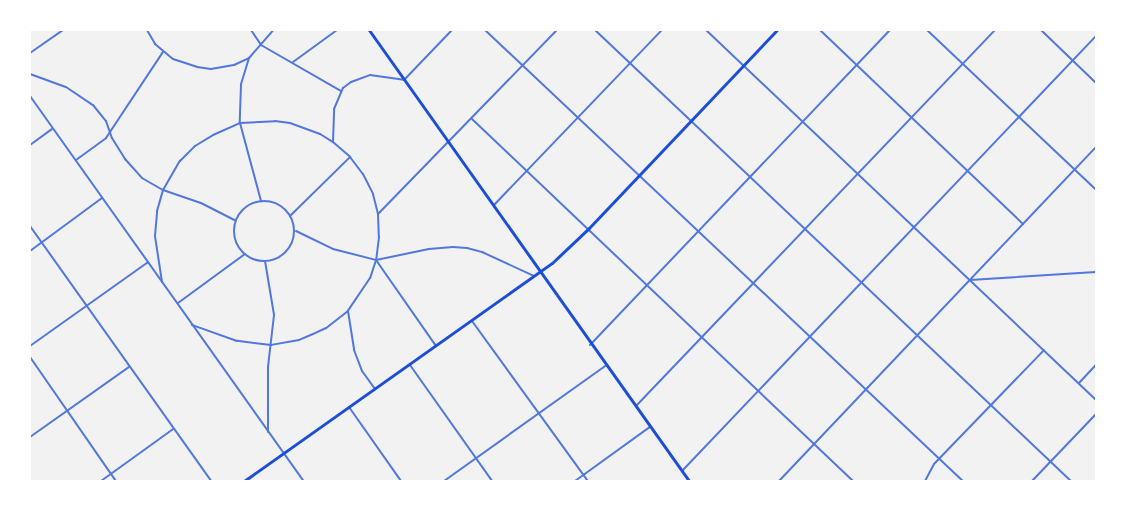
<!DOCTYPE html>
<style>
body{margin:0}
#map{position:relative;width:1126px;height:511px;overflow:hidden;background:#f2f2f2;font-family:"Sofia Sans Condensed",sans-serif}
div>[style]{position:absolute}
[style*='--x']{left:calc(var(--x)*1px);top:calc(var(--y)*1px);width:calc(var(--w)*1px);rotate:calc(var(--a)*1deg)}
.minor>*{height:2px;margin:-1px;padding:0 1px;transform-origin:1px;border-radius:1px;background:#5277de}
.minor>.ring{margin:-1px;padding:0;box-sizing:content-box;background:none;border:2px solid #5277de;border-radius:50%}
.secondary>*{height:3px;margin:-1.5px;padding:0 1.5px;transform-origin:1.5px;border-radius:1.5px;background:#1d4ed8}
.primary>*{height:3px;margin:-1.5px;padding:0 1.5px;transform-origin:1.5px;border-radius:1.5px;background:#1d4ed8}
span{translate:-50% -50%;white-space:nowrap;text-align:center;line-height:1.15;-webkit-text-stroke:5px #fff;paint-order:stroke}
.frame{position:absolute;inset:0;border:31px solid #fff;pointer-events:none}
</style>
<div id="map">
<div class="minor">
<i style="--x:147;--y:30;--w:16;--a:60"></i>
<i style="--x:155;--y:44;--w:23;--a:40"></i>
<i style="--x:173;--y:59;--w:25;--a:18"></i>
<i style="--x:197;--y:67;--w:14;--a:8"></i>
<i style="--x:211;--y:69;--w:23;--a:-10"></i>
<i style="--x:234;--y:65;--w:17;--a:-25"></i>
<i style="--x:249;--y:58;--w:37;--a:-49"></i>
<i style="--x:251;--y:30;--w:18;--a:56"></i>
<i style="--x:261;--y:45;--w:92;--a:29.9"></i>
<i style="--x:485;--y:30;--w:657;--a:43.34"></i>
<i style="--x:595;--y:30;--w:656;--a:43.46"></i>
<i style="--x:706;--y:30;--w:538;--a:43.49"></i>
<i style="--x:820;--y:30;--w:281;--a:43.7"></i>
<i style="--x:927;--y:30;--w:233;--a:43.4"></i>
<i style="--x:1041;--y:30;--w:76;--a:43.9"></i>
<i style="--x:30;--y:53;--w:40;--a:-34.9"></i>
<i style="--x:249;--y:58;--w:28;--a:107"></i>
<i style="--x:241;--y:85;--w:38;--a:92"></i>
<i style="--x:240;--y:123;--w:81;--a:74.9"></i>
<i style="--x:293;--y:62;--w:54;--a:-36"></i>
<i style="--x:30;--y:74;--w:38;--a:20"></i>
<i style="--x:66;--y:87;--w:32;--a:34"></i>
<i style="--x:93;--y:105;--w:21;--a:51"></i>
<i style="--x:106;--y:121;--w:18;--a:71"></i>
<i style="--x:112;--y:138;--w:25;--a:58"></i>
<i style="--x:125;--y:159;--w:25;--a:48"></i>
<i style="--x:142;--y:178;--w:24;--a:30"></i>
<i style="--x:163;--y:190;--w:40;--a:18.9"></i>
<i style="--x:201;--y:203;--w:38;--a:27"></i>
<i style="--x:30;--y:96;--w:473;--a:54.6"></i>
<i style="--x:472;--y:119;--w:526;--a:43.54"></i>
<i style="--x:333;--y:142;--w:33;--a:-88"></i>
<i style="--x:334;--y:109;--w:23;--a:-67"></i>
<i style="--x:343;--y:88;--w:10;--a:-37"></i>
<i style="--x:351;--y:82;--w:20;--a:-20"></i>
<i style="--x:370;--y:75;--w:34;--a:8"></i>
<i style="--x:404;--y:80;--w:69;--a:-46.2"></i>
<i style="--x:30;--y:145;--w:27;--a:-36"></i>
<i style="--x:76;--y:160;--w:37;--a:-36"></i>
<i style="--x:106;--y:138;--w:103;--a:-56.5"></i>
<i class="ring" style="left:234px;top:201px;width:58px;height:58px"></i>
<i style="--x:494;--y:205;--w:243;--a:-46.2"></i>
<i style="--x:378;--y:214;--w:257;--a:-45.8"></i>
<i style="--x:290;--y:216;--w:84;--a:-44.5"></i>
<i style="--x:30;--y:226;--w:313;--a:54.6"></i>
<i style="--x:296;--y:231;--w:41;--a:25.9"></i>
<i style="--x:333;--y:249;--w:44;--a:14.3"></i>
<i style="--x:376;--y:260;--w:54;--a:-11.7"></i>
<i style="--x:429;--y:249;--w:24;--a:-5"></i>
<i style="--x:453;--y:247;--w:14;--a:4"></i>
<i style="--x:467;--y:248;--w:16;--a:15"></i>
<i style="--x:482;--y:252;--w:57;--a:24.8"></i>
<i style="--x:30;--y:251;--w:89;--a:-36.4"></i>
<i style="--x:376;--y:260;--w:105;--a:55.1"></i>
<i style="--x:265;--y:261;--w:55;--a:80.5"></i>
<i style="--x:274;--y:315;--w:52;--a:96.6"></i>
<i style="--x:268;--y:367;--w:65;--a:90"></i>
<i style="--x:970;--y:280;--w:126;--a:-3.6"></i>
<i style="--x:162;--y:282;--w:47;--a:-98.7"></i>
<i style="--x:155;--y:236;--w:25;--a:-85"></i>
<i style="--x:157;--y:211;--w:22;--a:-74"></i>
<i style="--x:163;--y:190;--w:34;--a:-60"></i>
<i style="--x:180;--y:161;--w:21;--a:-45"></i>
<i style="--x:195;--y:146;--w:21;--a:-31"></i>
<i style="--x:213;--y:135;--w:30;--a:-24"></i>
<i style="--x:240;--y:123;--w:35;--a:-3"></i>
<i style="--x:275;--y:121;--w:15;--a:8"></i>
<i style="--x:290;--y:123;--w:32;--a:20"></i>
<i style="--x:320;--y:134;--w:15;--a:32"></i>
<i style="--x:333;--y:142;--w:23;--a:41"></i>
<i style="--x:350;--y:157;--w:21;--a:53"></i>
<i style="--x:363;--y:174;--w:22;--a:63"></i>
<i style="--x:373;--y:194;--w:21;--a:76"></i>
<i style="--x:378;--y:214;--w:23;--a:88"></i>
<i style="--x:379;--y:237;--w:23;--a:97"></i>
<i style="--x:376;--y:260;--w:19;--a:108"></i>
<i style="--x:370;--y:278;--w:40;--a:124"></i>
<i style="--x:348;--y:311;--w:28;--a:142"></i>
<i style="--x:326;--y:328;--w:14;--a:155"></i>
<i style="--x:313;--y:334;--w:15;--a:157"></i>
<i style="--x:299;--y:340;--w:28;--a:170"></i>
<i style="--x:271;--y:345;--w:34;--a:-173"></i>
<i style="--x:237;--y:341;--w:48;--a:-160.4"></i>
<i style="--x:178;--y:303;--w:83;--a:-36.2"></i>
<i style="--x:348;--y:311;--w:39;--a:81"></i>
<i style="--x:354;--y:350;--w:22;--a:69"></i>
<i style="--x:362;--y:371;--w:22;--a:54"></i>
<i style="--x:472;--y:321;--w:198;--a:54.1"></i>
<i style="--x:590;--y:345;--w:435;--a:-46.4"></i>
<i style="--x:30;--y:346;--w:145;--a:-35.4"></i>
<i style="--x:30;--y:357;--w:151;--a:55.3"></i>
<i style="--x:410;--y:365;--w:142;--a:54.7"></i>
<i style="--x:1079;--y:383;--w:25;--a:-47"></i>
<i style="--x:636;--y:406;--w:520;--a:-46.32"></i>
<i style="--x:349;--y:407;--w:90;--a:54.9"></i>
<i style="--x:30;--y:437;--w:121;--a:-35.3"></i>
<i style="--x:682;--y:471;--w:601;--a:-46.42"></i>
<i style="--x:101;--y:481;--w:89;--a:-35.8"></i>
<i style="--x:444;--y:481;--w:198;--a:-35.5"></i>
<i style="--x:575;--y:481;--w:92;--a:-35.8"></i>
<i style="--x:779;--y:481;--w:460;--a:-46.5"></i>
<i style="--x:925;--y:481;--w:19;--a:-62"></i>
<i style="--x:934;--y:464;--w:158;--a:-46"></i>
<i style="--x:1032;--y:481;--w:93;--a:-46.3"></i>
</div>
<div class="secondary">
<i style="--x:244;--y:481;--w:377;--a:-35.3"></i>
<i style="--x:552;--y:263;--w:50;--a:-43.4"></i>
<i style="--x:588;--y:229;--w:274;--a:-46.5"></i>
</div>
<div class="primary">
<i style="--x:369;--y:30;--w:553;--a:54.64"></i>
</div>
<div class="frame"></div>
</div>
